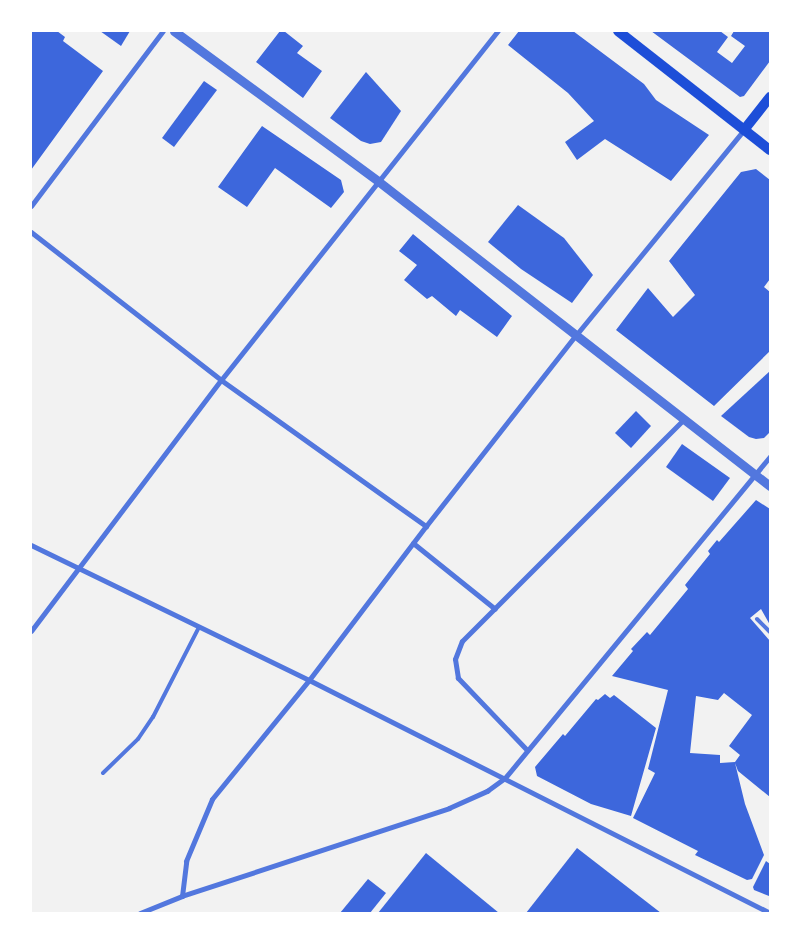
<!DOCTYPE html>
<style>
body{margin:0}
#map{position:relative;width:801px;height:944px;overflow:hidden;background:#f2f2f2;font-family:"Playfair Display",serif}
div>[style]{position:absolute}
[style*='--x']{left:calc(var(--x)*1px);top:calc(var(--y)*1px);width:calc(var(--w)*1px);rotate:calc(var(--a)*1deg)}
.building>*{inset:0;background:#3d67dc}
.service>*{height:4px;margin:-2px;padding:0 2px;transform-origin:2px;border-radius:2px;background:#5277de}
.pedestrian>*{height:4.5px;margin:-2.25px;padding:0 2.25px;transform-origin:2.25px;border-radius:2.25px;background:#5277de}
.minor>*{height:5px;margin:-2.5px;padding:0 2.5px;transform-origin:2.5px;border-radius:2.5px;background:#5277de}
.tertiary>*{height:9px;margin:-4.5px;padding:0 4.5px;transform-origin:4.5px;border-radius:4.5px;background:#5277de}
.secondary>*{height:10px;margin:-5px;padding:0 5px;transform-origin:5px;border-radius:5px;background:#1d4ed8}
span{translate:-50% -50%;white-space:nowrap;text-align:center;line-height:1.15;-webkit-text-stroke:5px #fff;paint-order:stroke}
.frame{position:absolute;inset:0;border:32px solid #fff;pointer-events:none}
</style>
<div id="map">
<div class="building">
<i style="clip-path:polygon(31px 31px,57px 31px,65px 37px,63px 41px,103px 71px,31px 170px)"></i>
<i style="clip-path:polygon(100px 31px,130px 31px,121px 46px)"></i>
<i style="clip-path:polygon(280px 31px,284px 31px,303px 46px,297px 53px,322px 71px,303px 98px,256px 62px)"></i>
<i style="clip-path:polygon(519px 31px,573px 31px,644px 84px,656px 100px,709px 135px,671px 181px,605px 139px,577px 160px,565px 142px,594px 121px,568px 93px,508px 45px)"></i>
<i style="clip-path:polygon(651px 31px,720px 31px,728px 37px,717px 52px,732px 63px,745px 46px,731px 36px,734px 31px,770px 31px,770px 61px,744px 96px,740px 97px)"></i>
<i style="clip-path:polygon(366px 72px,401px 111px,381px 142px,370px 144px,361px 141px,330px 118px)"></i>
<i style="clip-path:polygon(204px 81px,217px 90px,174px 147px,162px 138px)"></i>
<i style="clip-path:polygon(262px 126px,341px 180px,344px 192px,331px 208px,275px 168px,247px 207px,218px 187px)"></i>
<i style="clip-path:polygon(756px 169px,770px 180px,770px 279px,764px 287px,770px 292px,770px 351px,714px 406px,616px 330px,648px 288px,673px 317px,695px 295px,669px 261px,741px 172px)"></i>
<i style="clip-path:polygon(518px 205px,564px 238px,593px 275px,572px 303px,521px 269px,488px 242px)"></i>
<i style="clip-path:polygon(413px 234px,512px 316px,497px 337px,460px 310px,456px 316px,432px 296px,427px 299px,404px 280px,417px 265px,399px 251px)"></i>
<i style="clip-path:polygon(770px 371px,770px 432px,764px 438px,756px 439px,749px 437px,721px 416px)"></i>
<i style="clip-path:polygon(636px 411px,651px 426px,631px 448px,615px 433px)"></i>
<i style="clip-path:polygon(682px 444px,730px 478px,713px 501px,666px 467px)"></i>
<i style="clip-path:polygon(evenodd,756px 500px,770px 509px,770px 625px,761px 609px,750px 618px,770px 641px,770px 797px,738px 771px,735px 763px,745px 804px,764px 855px,752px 879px,747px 880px,695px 855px,698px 851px,633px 818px,655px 773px,648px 769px,668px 690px,612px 676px,633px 651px,631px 649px,647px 632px,650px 635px,688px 589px,685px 585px,710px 554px,708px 551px,717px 540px,719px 542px,756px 500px,724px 693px,752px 715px,729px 746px,740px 755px,735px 762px,720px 763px,720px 755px,690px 753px,696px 696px,718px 700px,724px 693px)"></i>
<i style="clip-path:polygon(605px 694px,610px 698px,614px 695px,656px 728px,631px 816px,591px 804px,537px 776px,535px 767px,563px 734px,565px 736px,596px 699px,598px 700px)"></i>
<i style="clip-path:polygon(577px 848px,661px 913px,526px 913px)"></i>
<i style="clip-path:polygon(426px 853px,499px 913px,378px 913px)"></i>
<i style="clip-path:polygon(766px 861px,770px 864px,769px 896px,754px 890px,753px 887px)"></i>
<i style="clip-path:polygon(368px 879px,386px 893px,370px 913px,340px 913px)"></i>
</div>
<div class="service">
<i style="--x:757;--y:619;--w:18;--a:45"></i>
<i style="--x:103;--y:773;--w:49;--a:-44.2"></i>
<i style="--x:138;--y:739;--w:27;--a:-56"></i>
<i style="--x:153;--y:717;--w:101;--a:-62.9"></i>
</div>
<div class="pedestrian">
<i style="--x:182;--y:896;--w:281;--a:-18.2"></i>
<i style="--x:449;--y:808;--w:42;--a:-24.1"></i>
<i style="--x:487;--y:791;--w:22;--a:-36"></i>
<i style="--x:505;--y:778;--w:417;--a:-50.5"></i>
</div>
<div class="minor">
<i style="--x:31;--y:206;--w:219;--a:-53"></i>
<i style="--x:31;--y:232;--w:241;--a:37.9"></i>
<i style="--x:221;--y:380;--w:252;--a:35.5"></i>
<i style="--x:413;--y:543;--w:105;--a:38.8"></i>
<i style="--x:31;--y:545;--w:309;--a:25.9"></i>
<i style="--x:309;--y:680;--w:517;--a:26.81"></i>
<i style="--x:31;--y:631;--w:315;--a:-52.9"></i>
<i style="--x:221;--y:380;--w:446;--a:-51.6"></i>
<i style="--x:527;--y:750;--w:100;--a:-133.8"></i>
<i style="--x:458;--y:678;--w:19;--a:-99"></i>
<i style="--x:455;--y:659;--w:19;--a:-69"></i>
<i style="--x:462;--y:641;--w:314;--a:-45"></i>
<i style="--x:140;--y:913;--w:45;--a:-22"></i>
<i style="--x:182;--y:896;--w:35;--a:-83"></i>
<i style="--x:186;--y:861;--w:67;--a:-67.2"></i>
<i style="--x:212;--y:799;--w:154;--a:-50.8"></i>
<i style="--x:309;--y:680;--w:193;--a:-52.8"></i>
<i style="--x:426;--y:526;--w:243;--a:-51.9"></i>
<i style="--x:576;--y:335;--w:265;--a:-50.7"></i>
</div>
<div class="tertiary">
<i style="--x:174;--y:31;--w:253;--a:36.3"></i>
<i style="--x:378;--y:181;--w:497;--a:37.9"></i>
</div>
<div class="secondary">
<i style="--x:618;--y:31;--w:193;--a:38.1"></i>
<i style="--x:744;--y:130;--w:42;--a:-51.8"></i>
</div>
<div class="frame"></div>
</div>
